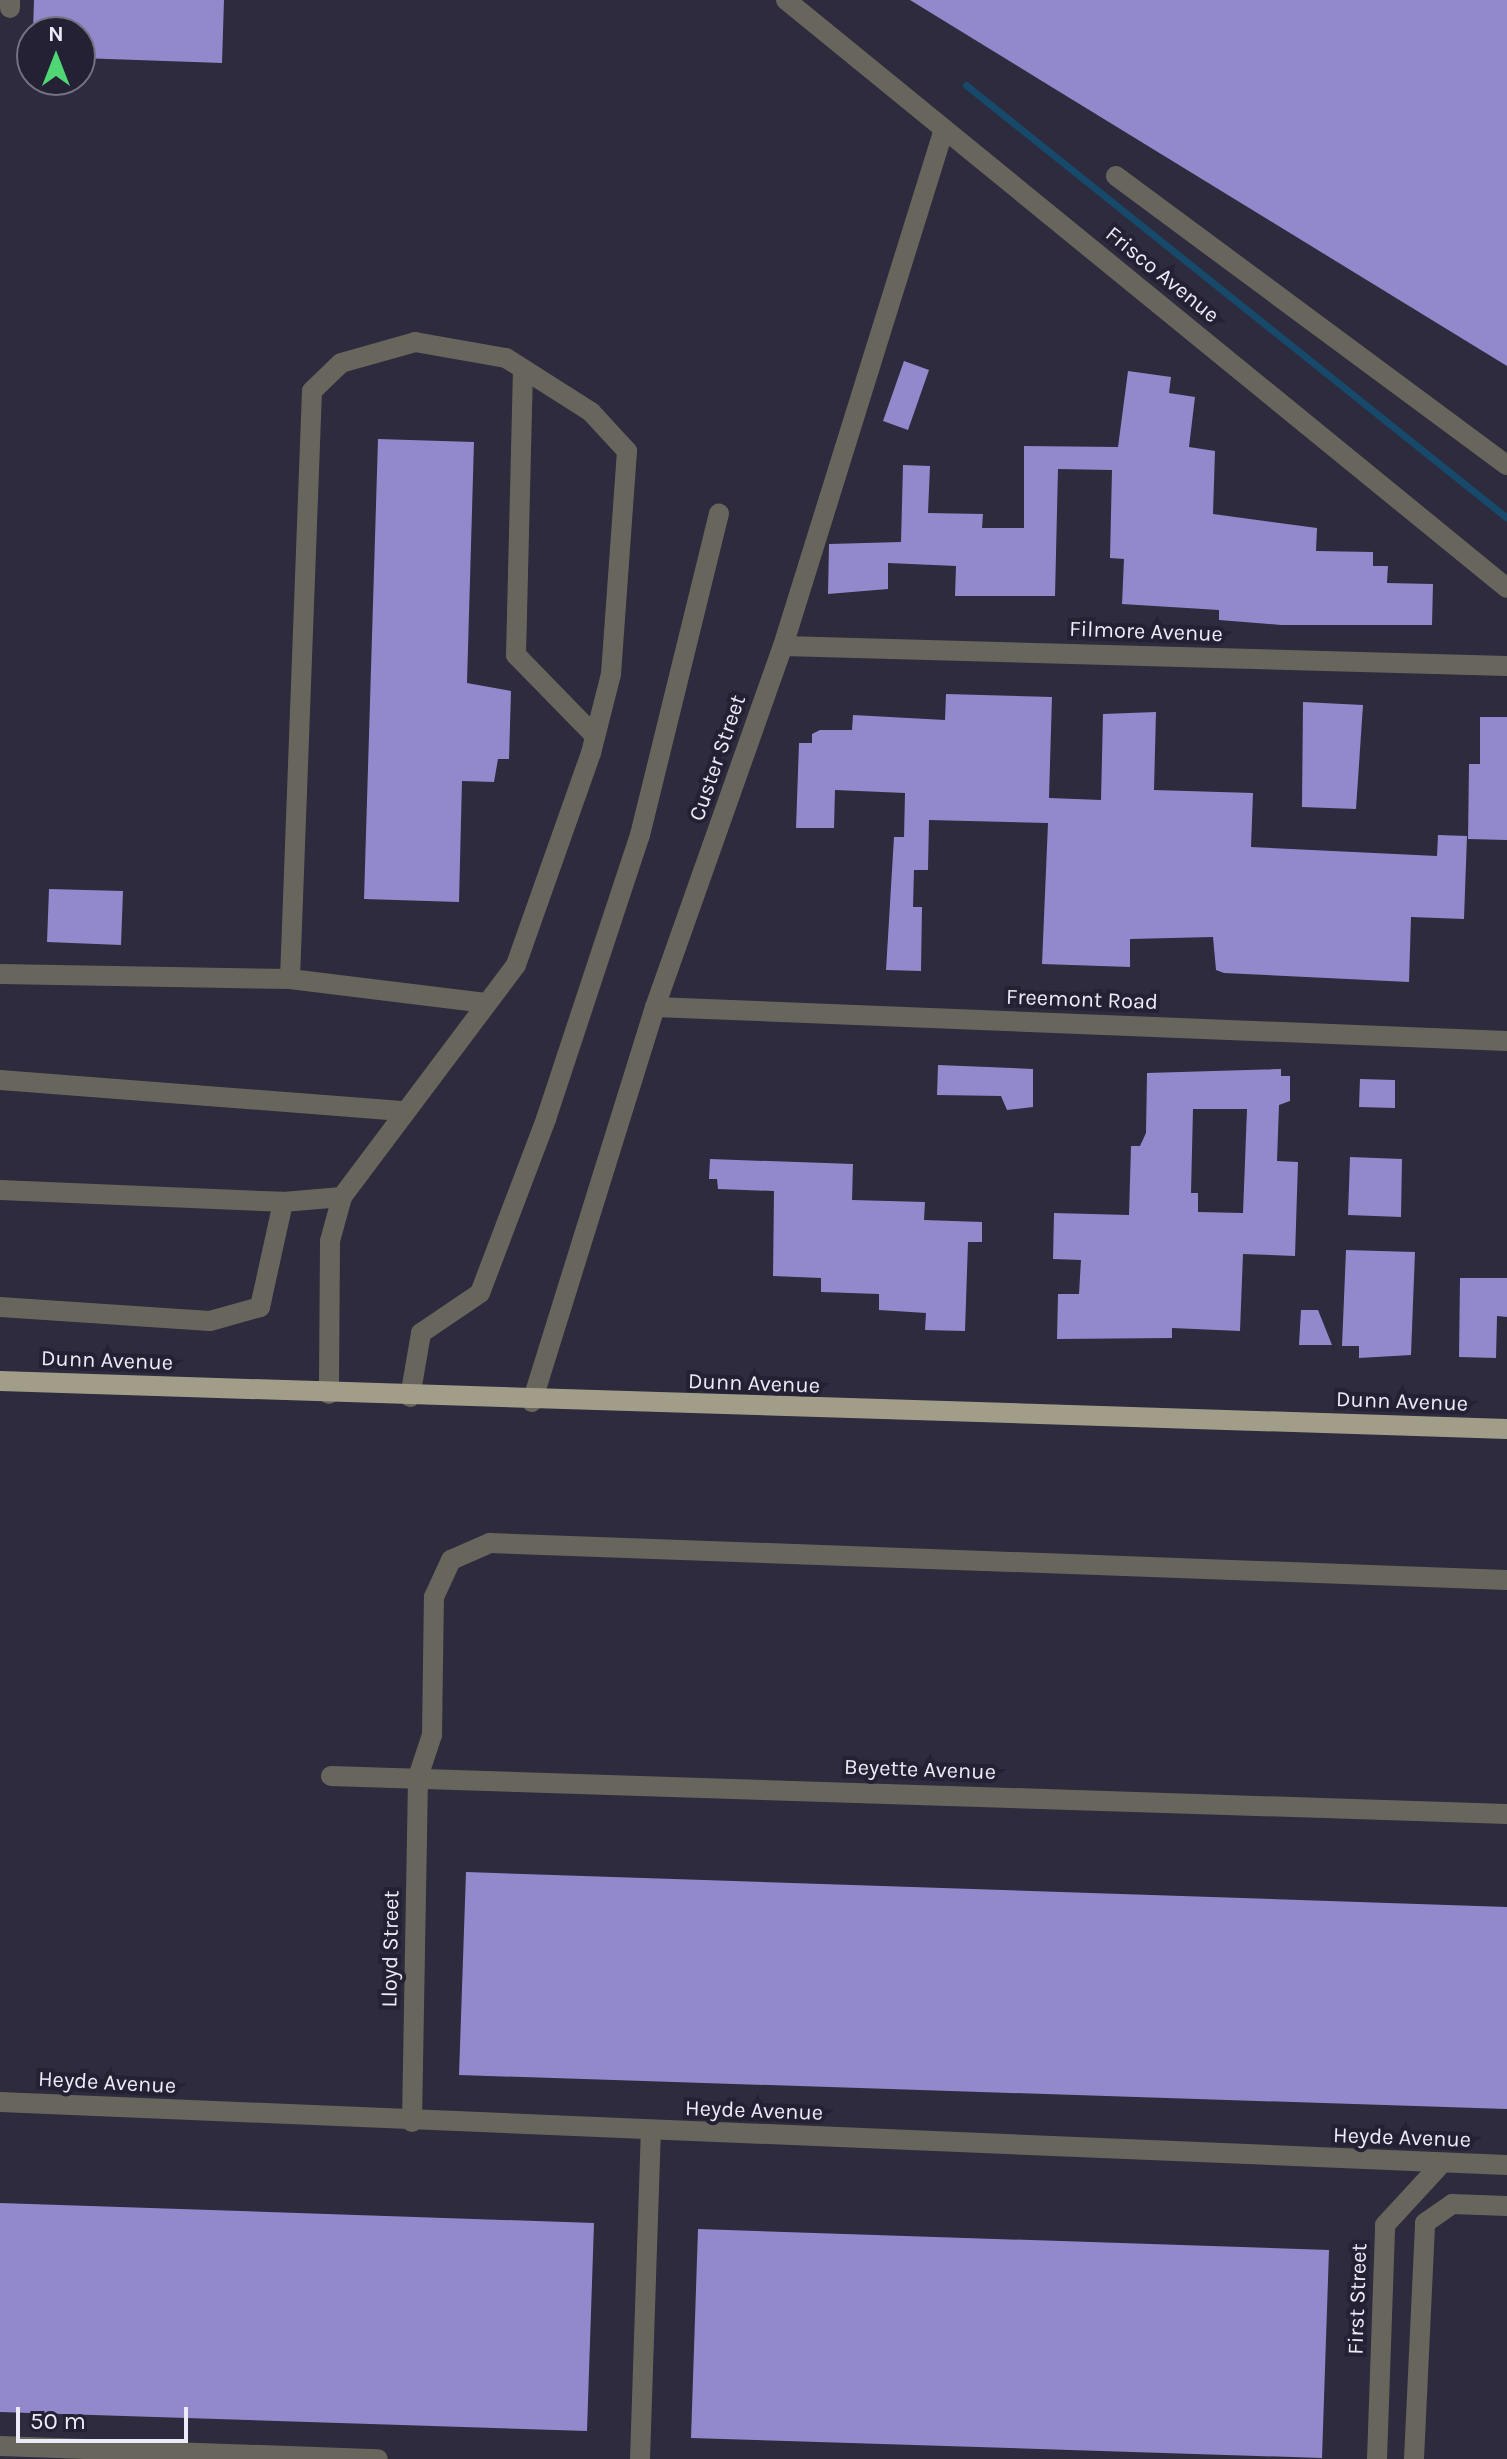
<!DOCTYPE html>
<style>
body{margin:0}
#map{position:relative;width:1507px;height:2459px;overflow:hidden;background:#2d2b3d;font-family:Karla,sans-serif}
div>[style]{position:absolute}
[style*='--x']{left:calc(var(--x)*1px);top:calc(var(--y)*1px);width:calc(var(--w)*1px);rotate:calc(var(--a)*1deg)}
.stream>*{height:7px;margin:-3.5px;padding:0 3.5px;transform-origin:3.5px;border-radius:3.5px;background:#17496b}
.building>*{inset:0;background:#9189cb}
.minor>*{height:20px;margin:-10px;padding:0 10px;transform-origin:10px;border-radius:10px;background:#68665c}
.major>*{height:20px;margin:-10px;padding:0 10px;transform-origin:10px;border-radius:10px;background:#a29d89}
span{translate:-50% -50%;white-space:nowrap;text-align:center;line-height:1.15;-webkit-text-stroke:8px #232133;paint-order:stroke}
.street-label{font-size:22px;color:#ecebf7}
.north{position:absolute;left:16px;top:16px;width:80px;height:80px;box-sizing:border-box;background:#232133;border:2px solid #737281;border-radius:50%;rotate:0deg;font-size:22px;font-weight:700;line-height:32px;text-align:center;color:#ecebf7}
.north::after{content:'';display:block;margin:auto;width:28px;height:36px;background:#50d674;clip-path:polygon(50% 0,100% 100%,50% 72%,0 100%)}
.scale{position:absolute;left:16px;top:2407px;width:172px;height:36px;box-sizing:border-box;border:4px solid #ecebf7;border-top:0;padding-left:10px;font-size:24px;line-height:28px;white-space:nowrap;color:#ecebf7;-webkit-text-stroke:6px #232133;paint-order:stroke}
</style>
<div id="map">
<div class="stream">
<i style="--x:966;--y:85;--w:693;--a:38.67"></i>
</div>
<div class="building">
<i style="clip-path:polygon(34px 0,224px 0,222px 63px,80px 58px,80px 32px,33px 32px)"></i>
<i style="clip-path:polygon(910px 0,1507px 0,1507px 366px,1037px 78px)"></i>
<i style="clip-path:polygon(904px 361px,929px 370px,908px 430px,883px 421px)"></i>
<i style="clip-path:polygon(1128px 371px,1171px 377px,1169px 393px,1195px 397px,1189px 447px,1215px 451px,1213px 514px,1317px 528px,1316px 551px,1373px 552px,1373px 566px,1388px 566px,1387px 583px,1433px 584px,1432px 625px,1281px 625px,1219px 620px,1219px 610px,1122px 604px,1124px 559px,1110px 558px,1112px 470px,1058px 469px,1055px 596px,955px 596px,956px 566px,888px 563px,888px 589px,828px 594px,829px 544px,901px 542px,903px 465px,930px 466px,928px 513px,983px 514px,982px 528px,1024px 528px,1024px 446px,1118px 447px)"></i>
<i style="clip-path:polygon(378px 439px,474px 442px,467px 683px,511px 691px,509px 759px,498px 759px,494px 782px,462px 781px,459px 902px,364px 899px)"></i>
<i style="clip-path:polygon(946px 694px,1052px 697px,1049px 798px,1101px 800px,1103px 714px,1156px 712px,1154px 790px,1253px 793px,1251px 847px,1437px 856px,1438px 835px,1467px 836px,1464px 919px,1411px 917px,1409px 982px,1224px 973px,1216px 970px,1213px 937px,1130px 939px,1130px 967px,1042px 964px,1048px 823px,929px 820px,928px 870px,914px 870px,913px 907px,922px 907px,921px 971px,886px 970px,894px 837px,904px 837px,905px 793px,835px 790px,834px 828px,796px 828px,799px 743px,812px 743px,812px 734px,820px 730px,852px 730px,853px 715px,945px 720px)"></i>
<i style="clip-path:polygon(1303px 702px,1363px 705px,1356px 809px,1302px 807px)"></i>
<i style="clip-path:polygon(1480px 717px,1507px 717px,1507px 840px,1468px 839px,1469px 764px,1480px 764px)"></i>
<i style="clip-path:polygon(49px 889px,123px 891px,121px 945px,47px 942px)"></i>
<i style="clip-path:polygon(938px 1065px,1033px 1069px,1033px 1107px,1007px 1110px,1001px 1096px,937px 1095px)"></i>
<i style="clip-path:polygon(evenodd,1281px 1069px,1281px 1076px,1290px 1076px,1290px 1101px,1279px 1105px,1277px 1161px,1298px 1162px,1295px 1256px,1243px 1254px,1240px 1331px,1172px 1328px,1172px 1338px,1057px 1339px,1058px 1294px,1079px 1294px,1081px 1260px,1053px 1259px,1054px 1213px,1129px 1215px,1131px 1146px,1140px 1146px,1146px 1133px,1147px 1073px,1281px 1069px,1193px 1109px,1247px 1109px,1243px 1213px,1198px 1212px,1198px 1193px,1191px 1193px,1193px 1109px)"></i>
<i style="clip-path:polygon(1360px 1079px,1395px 1080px,1395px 1108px,1359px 1107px)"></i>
<i style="clip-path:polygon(1350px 1157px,1402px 1159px,1401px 1217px,1348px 1215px)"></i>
<i style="clip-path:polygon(710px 1159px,853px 1164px,852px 1200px,925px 1202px,924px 1220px,982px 1222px,982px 1242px,968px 1242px,965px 1331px,925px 1330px,926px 1313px,879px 1310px,879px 1294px,821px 1292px,821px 1278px,773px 1276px,774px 1191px,718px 1189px,717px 1179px,709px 1179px)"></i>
<i style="clip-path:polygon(1346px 1250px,1415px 1252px,1411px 1355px,1359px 1358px,1359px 1346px,1342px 1346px)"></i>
<i style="clip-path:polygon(1460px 1278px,1507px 1278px,1507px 1317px,1497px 1316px,1496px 1358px,1459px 1357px)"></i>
<i style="clip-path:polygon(1301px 1310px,1318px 1310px,1332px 1345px,1299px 1345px)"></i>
<i style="clip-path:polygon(466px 1872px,1507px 1907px,1507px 2109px,459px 2075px)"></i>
<i style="clip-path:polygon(0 2203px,594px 2223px,587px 2431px,0 2412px)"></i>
<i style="clip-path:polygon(698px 2229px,1329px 2250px,1322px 2458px,691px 2438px)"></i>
</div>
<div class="minor">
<i style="--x:786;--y:0;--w:930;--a:39.2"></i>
<i style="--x:10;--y:8;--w:8;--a:-90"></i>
<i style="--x:1116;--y:176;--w:486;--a:36.5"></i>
<i style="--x:523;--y:369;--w:286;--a:91.4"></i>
<i style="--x:516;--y:655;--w:113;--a:45.7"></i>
<i style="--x:783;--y:646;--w:724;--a:1.58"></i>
<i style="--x:0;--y:974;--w:290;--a:1"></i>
<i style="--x:290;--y:979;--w:197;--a:7"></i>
<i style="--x:290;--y:979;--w:588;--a:-87.86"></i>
<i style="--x:312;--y:391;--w:40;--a:-44"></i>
<i style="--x:341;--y:363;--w:77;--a:-15.8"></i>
<i style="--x:415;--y:342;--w:92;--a:10"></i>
<i style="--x:506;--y:358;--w:101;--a:32.4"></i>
<i style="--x:591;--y:412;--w:53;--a:47.3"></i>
<i style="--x:627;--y:451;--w:224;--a:94.1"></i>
<i style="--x:611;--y:674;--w:81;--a:104.2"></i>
<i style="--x:591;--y:753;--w:225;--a:109.5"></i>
<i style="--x:516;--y:965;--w:290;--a:126.9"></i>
<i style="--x:342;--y:1197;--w:46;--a:105.3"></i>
<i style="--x:330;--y:1241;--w:153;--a:90.4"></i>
<i style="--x:655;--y:1007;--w:853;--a:2.29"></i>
<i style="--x:0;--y:1080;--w:403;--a:4.4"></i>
<i style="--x:0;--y:1190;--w:283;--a:2.4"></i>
<i style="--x:0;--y:1307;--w:210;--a:3.8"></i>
<i style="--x:210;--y:1321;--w:52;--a:-15.6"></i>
<i style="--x:260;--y:1307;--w:107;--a:-77.6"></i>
<i style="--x:283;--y:1202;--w:59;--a:-4.8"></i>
<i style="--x:410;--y:1397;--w:65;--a:-80.2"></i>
<i style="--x:421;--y:1333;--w:71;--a:-34.1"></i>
<i style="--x:480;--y:1293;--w:186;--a:-69.2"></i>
<i style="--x:546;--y:1119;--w:299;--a:-71.7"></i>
<i style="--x:640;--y:835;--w:331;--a:-76.2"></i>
<i style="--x:532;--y:1402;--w:414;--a:-72.7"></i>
<i style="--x:655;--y:1007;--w:383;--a:-70.5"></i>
<i style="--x:783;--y:646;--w:541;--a:-72.7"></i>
<i style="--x:331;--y:1776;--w:1177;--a:1.85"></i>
<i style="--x:0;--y:2102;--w:1508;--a:2.39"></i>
<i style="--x:412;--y:2122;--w:345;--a:-89"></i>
<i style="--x:418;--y:1777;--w:44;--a:-71.6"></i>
<i style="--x:432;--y:1735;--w:138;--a:-89.2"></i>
<i style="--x:434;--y:1597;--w:41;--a:-65.3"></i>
<i style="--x:451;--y:1560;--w:43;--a:-23.6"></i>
<i style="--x:490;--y:1543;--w:1018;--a:2.08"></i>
<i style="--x:0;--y:2446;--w:378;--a:2"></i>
<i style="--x:640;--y:2459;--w:328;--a:-88.1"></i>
<i style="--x:1377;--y:2459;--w:234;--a:-88"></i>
<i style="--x:1385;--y:2225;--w:84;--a:-47.4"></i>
<i style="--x:1414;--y:2459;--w:236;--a:-87.3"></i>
<i style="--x:1425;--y:2223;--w:33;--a:-35"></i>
<i style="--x:1452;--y:2204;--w:55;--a:2.1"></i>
</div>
<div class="major">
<i style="--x:0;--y:1381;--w:1508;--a:1.82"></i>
</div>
<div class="street-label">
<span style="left:1162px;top:275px;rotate:39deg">Frisco Avenue</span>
<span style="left:1146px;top:632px;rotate:2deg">Filmore Avenue</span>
<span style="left:718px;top:758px;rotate:-71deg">Custer Street</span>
<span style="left:1082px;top:1000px;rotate:2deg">Freemont Road</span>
<span style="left:107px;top:1361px;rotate:2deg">Dunn Avenue</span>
<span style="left:754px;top:1384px;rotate:2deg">Dunn Avenue</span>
<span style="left:1402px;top:1402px;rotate:2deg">Dunn Avenue</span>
<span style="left:920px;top:1770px;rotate:2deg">Beyette Avenue</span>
<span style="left:391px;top:1949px;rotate:-89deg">Lloyd Street</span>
<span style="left:107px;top:2083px;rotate:3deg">Heyde Avenue</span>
<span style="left:754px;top:2111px;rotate:2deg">Heyde Avenue</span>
<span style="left:1402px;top:2138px;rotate:2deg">Heyde Avenue</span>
<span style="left:1358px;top:2299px;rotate:-88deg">First Street</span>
</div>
<div class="north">N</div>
<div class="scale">50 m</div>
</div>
